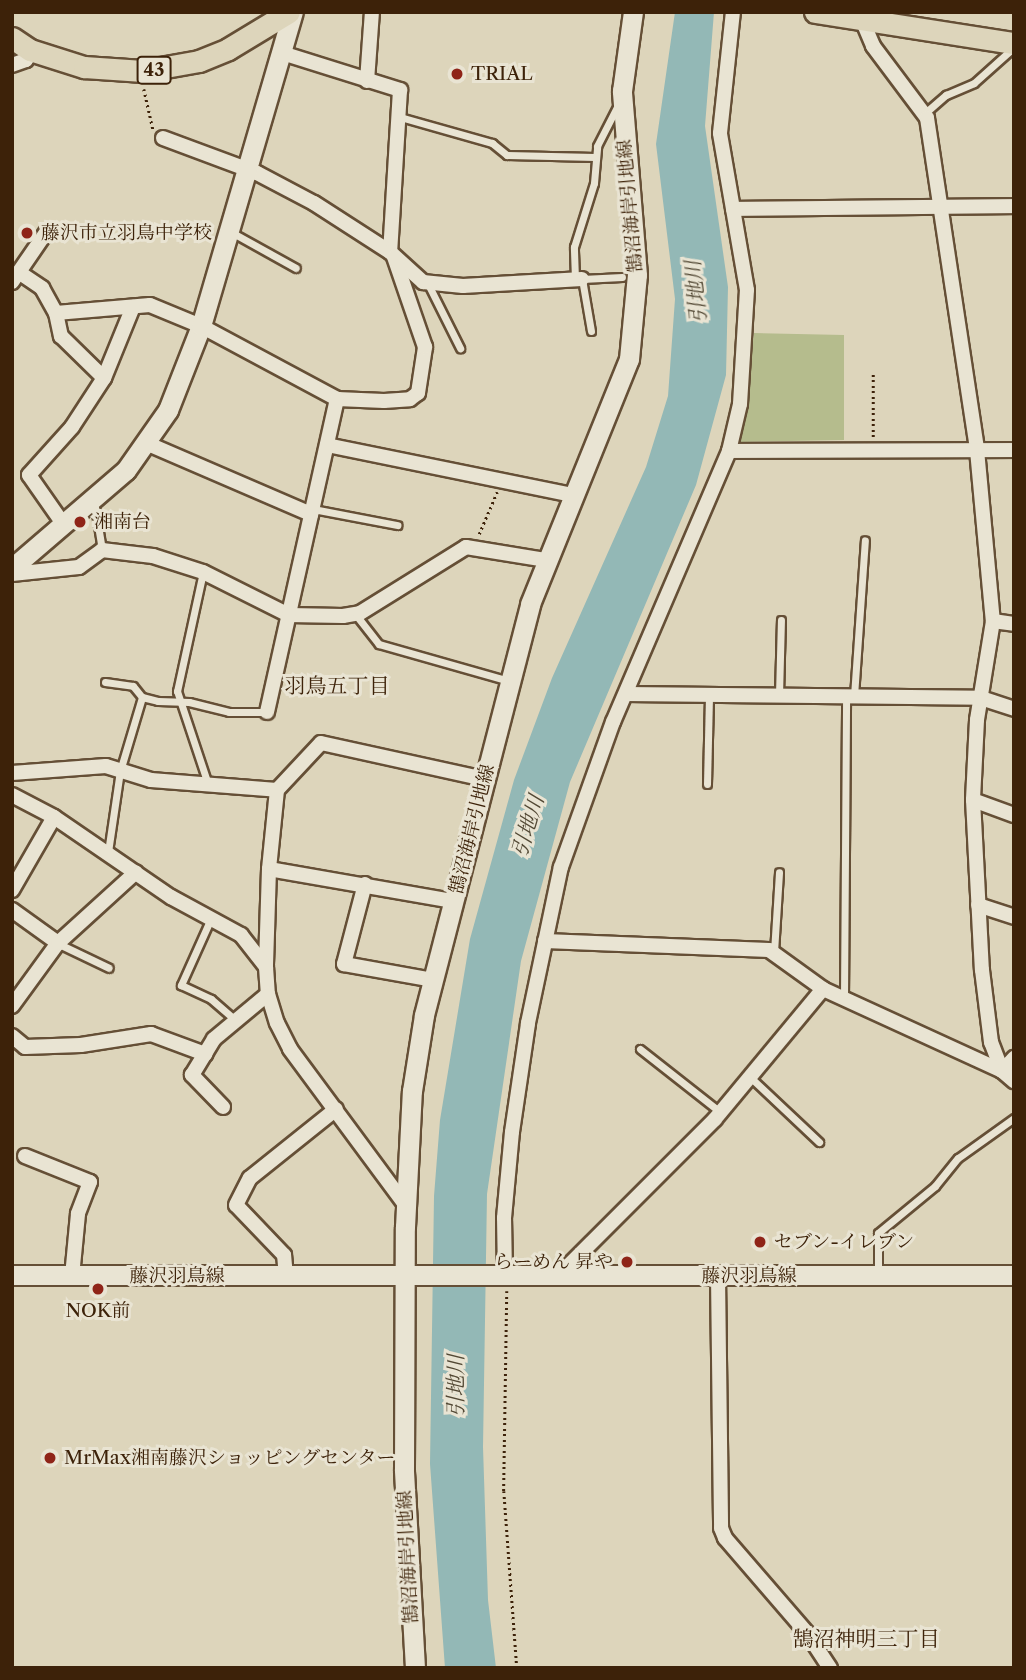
<!DOCTYPE html>
<meta charset="utf-8">
<style>
body{margin:0}
#map{position:relative;width:1026px;height:1680px;overflow:hidden;background:#ddd5bb;font-family:"Libre Caslon Text","Noto Serif JP",serif}
div>[style]{position:absolute}
[style*='--x']{left:calc(var(--x)*1px);top:calc(var(--y)*1px);width:calc(var(--w)*1px);rotate:calc(var(--a)*1deg)}
.green>*{inset:0;background:#b5bc8d}
.water>*{inset:0;background:#93b8b6}
.path>*{height:2.5px;margin-top:-1.25px;transform-origin:0;background:repeating-linear-gradient(90deg,#3d2209 0 2px,transparent 0 5.5px)}
.roads{filter:drop-shadow(2px 0 #654f36) drop-shadow(-2px 0 #654f36) drop-shadow(0 2px #654f36) drop-shadow(0 -2px #654f36)}
.lane>*{height:7px;margin:-3.5px;padding:0 3.5px;transform-origin:3.5px;border-radius:3.5px;background:#e9e4d3}
.street>*{height:14px;margin:-7px;padding:0 7px;transform-origin:7px;border-radius:7px;background:#e9e4d3}
.secondary>*{height:19px;margin:-9.5px;padding:0 9.5px;transform-origin:9.5px;border-radius:9.5px;background:#e9e4d3}
.primary>*{height:21px;margin:-10.5px;padding:0 10.5px;transform-origin:10.5px;border-radius:10.5px;background:#ddd5bb}
.dots>*{width:19px;height:19px;translate:-50% -50%;box-sizing:border-box;border:4px solid #e9e4d3;border-radius:50%}
span{translate:-50% -50%;white-space:nowrap;text-align:center;line-height:1.15;-webkit-text-stroke:6px #e9e4d3;paint-order:stroke}
.shield-label span{padding:2px 5px;background:#e9e4d3;border:2px solid;border-radius:5px;-webkit-text-stroke-width:0}
.shield-label{font-size:18px;color:#3d2209;font-weight:700}
.poi-label{font-size:19px;color:#3d2209}
.left{translate:0 -50%;text-align:left}
.right{translate:-100% -50%;text-align:right}
.street-label{font-size:19px;color:#3d2209}
.water-label{font-size:21px;color:#524834;font-style:italic}
.neighbourhood-label{font-size:21px;color:#3d2209}
.frame{position:absolute;inset:0;border:14px solid #3d2209;pointer-events:none}
</style>
<div id="map">
<div class="green">
<i style="clip-path:polygon(754px 333px,844px 335px,844px 440px,740px 442px)"></i>
</div>
<div class="water">
<i style="clip-path:polygon(675px 12px,714px 12px,705px 126px,728px 287px,726px 375px,696px 485px,570px 782px,521px 961px,487px 1194px,483px 1447px,488px 1600px,496px 1668px,445px 1668px,430px 1464px,434px 1196px,440px 1120px,470px 939px,514px 780px,552px 678px,646px 467px,668px 396px,675px 299px,656px 144px)"></i>
</div>
<div class="path">
<i style="--x:144;--y:89;--w:41;--a:77.3"></i>
<i style="--x:873;--y:437;--w:65;--a:-90"></i>
<i style="--x:479;--y:534;--w:46;--a:-66.8"></i>
<i style="--x:507;--y:1291;--w:200;--a:90.9"></i>
<i style="--x:504;--y:1491;--w:177;--a:85.8"></i>
</div>
<div class="roads">
<div class="lane">
<i style="--x:925;--y:113;--w:28;--a:-41"></i>
<i style="--x:946;--y:95;--w:30;--a:-23"></i>
<i style="--x:974;--y:83;--w:52;--a:-41.9"></i>
<i style="--x:400;--y:117;--w:96;--a:15.8"></i>
<i style="--x:492;--y:143;--w:19;--a:39"></i>
<i style="--x:507;--y:155;--w:88;--a:1.3"></i>
<i style="--x:231;--y:232;--w:74;--a:29"></i>
<i style="--x:575;--y:279;--w:32;--a:-92"></i>
<i style="--x:574;--y:247;--w:67;--a:-72.6"></i>
<i style="--x:594;--y:183;--w:37;--a:-85"></i>
<i style="--x:597;--y:146;--w:48;--a:-62.9"></i>
<i style="--x:428;--y:284;--w:72;--a:63.4"></i>
<i style="--x:591;--y:331;--w:53;--a:-99.8"></i>
<i style="--x:582;--y:279;--w:40;--a:-2.9"></i>
<i style="--x:94;--y:501;--w:50;--a:80.7"></i>
<i style="--x:313;--y:509;--w:86;--a:10.8"></i>
<i style="--x:203;--y:572;--w:122;--a:102.3"></i>
<i style="--x:177;--y:691;--w:98;--a:71.6"></i>
<i style="--x:356;--y:615;--w:37;--a:52"></i>
<i style="--x:379;--y:644;--w:135;--a:15.9"></i>
<i style="--x:105;--y:682;--w:28;--a:8"></i>
<i style="--x:133;--y:686;--w:14;--a:51"></i>
<i style="--x:142;--y:697;--w:16;--a:14"></i>
<i style="--x:158;--y:701;--w:31;--a:2"></i>
<i style="--x:189;--y:702;--w:41;--a:14"></i>
<i style="--x:229;--y:712;--w:38;--a:0"></i>
<i style="--x:779;--y:695;--w:75;--a:-88.5"></i>
<i style="--x:854;--y:696;--w:156;--a:-86"></i>
<i style="--x:707;--y:784;--w:89;--a:-88.7"></i>
<i style="--x:108;--y:852;--w:82;--a:-81.6"></i>
<i style="--x:120;--y:771;--w:77;--a:-73.4"></i>
<i style="--x:212;--y:916;--w:76;--a:114.2"></i>
<i style="--x:181;--y:985;--w:33;--a:25"></i>
<i style="--x:211;--y:999;--w:30;--a:41"></i>
<i style="--x:59;--y:944;--w:55;--a:25.6"></i>
<i style="--x:774;--y:952;--w:80;--a:-86.4"></i>
<i style="--x:844;--y:998;--w:301;--a:-89.6"></i>
<i style="--x:640;--y:1049;--w:102;--a:38.2"></i>
<i style="--x:750;--y:1077;--w:95;--a:43.3"></i>
<i style="--x:878;--y:1274;--w:41;--a:-90"></i>
<i style="--x:878;--y:1233;--w:74;--a:-39.5"></i>
<i style="--x:935;--y:1186;--w:36;--a:-51"></i>
<i style="--x:958;--y:1158;--w:69;--a:-35.5"></i>
</div>
<div class="street">
<i style="--x:863;--y:22;--w:26;--a:67"></i>
<i style="--x:873;--y:46;--w:90;--a:53.1"></i>
<i style="--x:927;--y:118;--w:336;--a:81.4"></i>
<i style="--x:977;--y:450;--w:172;--a:84.7"></i>
<i style="--x:993;--y:621;--w:100;--a:99.2"></i>
<i style="--x:977;--y:720;--w:80;--a:92.9"></i>
<i style="--x:973;--y:800;--w:170;--a:87"></i>
<i style="--x:982;--y:970;--w:73;--a:82.9"></i>
<i style="--x:991;--y:1042;--w:31;--a:69"></i>
<i style="--x:282;--y:53;--w:124;--a:17.4"></i>
<i style="--x:400;--y:90;--w:162;--a:93.5"></i>
<i style="--x:12;--y:65;--w:15;--a:-20"></i>
<i style="--x:26;--y:60;--w:11;--a:-68"></i>
<i style="--x:367;--y:81;--w:69;--a:-85.9"></i>
<i style="--x:163;--y:138;--w:100;--a:20.4"></i>
<i style="--x:257;--y:173;--w:64;--a:27.8"></i>
<i style="--x:314;--y:203;--w:90;--a:32.8"></i>
<i style="--x:390;--y:252;--w:45;--a:42.3"></i>
<i style="--x:423;--y:282;--w:40;--a:5.7"></i>
<i style="--x:463;--y:286;--w:119;--a:-3.4"></i>
<i style="--x:733;--y:209;--w:281;--a:-0.6"></i>
<i style="--x:20;--y:273;--w:27;--a:34"></i>
<i style="--x:42;--y:288;--w:29;--a:61"></i>
<i style="--x:56;--y:313;--w:94;--a:-4.9"></i>
<i style="--x:150;--y:305;--w:55;--a:22.4"></i>
<i style="--x:201;--y:326;--w:154;--a:28.2"></i>
<i style="--x:337;--y:399;--w:47;--a:2.4"></i>
<i style="--x:384;--y:401;--w:26;--a:-4"></i>
<i style="--x:410;--y:399;--w:10;--a:-37"></i>
<i style="--x:418;--y:393;--w:47;--a:-81.3"></i>
<i style="--x:425;--y:347;--w:95;--a:-109"></i>
<i style="--x:12;--y:282;--w:62;--a:-55.5"></i>
<i style="--x:56;--y:313;--w:24;--a:78"></i>
<i style="--x:61;--y:336;--w:60;--a:44.3"></i>
<i style="--x:146;--y:443;--w:180;--a:23.3"></i>
<i style="--x:327;--y:445;--w:251;--a:11.5"></i>
<i style="--x:729;--y:451;--w:285;--a:-0.2"></i>
<i style="--x:64;--y:525;--w:61;--a:-125"></i>
<i style="--x:29;--y:475;--w:64;--a:-48.1"></i>
<i style="--x:72;--y:427;--w:59;--a:-56.9"></i>
<i style="--x:104;--y:378;--w:77;--a:-67.8"></i>
<i style="--x:12;--y:574;--w:67;--a:-6"></i>
<i style="--x:79;--y:567;--w:29;--a:-36"></i>
<i style="--x:102;--y:550;--w:51;--a:6.7"></i>
<i style="--x:153;--y:556;--w:52;--a:17.7"></i>
<i style="--x:203;--y:572;--w:96;--a:26.6"></i>
<i style="--x:289;--y:615;--w:54;--a:1.1"></i>
<i style="--x:343;--y:616;--w:17;--a:-10"></i>
<i style="--x:360;--y:613;--w:125;--a:-31.9"></i>
<i style="--x:466;--y:547;--w:80;--a:9.3"></i>
<i style="--x:993;--y:621;--w:21;--a:8"></i>
<i style="--x:626;--y:694;--w:355;--a:0.6"></i>
<i style="--x:981;--y:698;--w:35;--a:18"></i>
<i style="--x:267;--y:712;--w:321;--a:-77.4"></i>
<i style="--x:12;--y:773;--w:94;--a:-4.3"></i>
<i style="--x:106;--y:766;--w:47;--a:17.3"></i>
<i style="--x:151;--y:780;--w:126;--a:4.5"></i>
<i style="--x:277;--y:790;--w:64;--a:-46.9"></i>
<i style="--x:321;--y:743;--w:168;--a:12.4"></i>
<i style="--x:277;--y:790;--w:79;--a:95.8"></i>
<i style="--x:269;--y:869;--w:98;--a:91.8"></i>
<i style="--x:266;--y:967;--w:27;--a:86"></i>
<i style="--x:268;--y:994;--w:30;--a:73"></i>
<i style="--x:277;--y:1023;--w:29;--a:63"></i>
<i style="--x:290;--y:1049;--w:195;--a:53.5"></i>
<i style="--x:12;--y:795;--w:47;--a:27.6"></i>
<i style="--x:54;--y:817;--w:142;--a:34.4"></i>
<i style="--x:171;--y:897;--w:80;--a:28.5"></i>
<i style="--x:241;--y:935;--w:41;--a:52"></i>
<i style="--x:973;--y:800;--w:44;--a:20.1"></i>
<i style="--x:269;--y:869;--w:187;--a:9.9"></i>
<i style="--x:365;--y:884;--w:83;--a:104.7"></i>
<i style="--x:344;--y:964;--w:90;--a:10.2"></i>
<i style="--x:12;--y:890;--w:84;--a:-60.1"></i>
<i style="--x:978;--y:905;--w:38;--a:18"></i>
<i style="--x:12;--y:910;--w:57;--a:35.7"></i>
<i style="--x:545;--y:941;--w:224;--a:2.3"></i>
<i style="--x:769;--y:950;--w:67;--a:35.8"></i>
<i style="--x:823;--y:989;--w:197;--a:24.6"></i>
<i style="--x:1002;--y:1071;--w:16;--a:40"></i>
<i style="--x:12;--y:1006;--w:78;--a:-53.9"></i>
<i style="--x:58;--y:943;--w:105;--a:-42.3"></i>
<i style="--x:12;--y:1036;--w:17;--a:40"></i>
<i style="--x:25;--y:1047;--w:56;--a:-2"></i>
<i style="--x:81;--y:1045;--w:71;--a:-8.9"></i>
<i style="--x:151;--y:1034;--w:58;--a:20.3"></i>
<i style="--x:1002;--y:1071;--w:18;--a:-47"></i>
<i style="--x:223;--y:1107;--w:45;--a:-134.1"></i>
<i style="--x:192;--y:1075;--w:42;--a:-58.6"></i>
<i style="--x:214;--y:1039;--w:70;--a:-39.8"></i>
<i style="--x:25;--y:1156;--w:70;--a:21.8"></i>
<i style="--x:90;--y:1182;--w:34;--a:111"></i>
<i style="--x:78;--y:1214;--w:62;--a:95.5"></i>
<i style="--x:505;--y:1274;--w:56;--a:-91"></i>
<i style="--x:504;--y:1218;--w:86;--a:-84.7"></i>
<i style="--x:512;--y:1132;--w:110;--a:-81.6"></i>
<i style="--x:528;--y:1023;--w:159;--a:-78.1"></i>
<i style="--x:561;--y:867;--w:154;--a:-70.3"></i>
<i style="--x:613;--y:722;--w:295;--a:-66.8"></i>
<i style="--x:729;--y:451;--w:48;--a:-76.8"></i>
<i style="--x:740;--y:404;--w:114;--a:-86.5"></i>
<i style="--x:747;--y:290;--w:159;--a:-99.8"></i>
<i style="--x:720;--y:133;--w:122;--a:-83.9"></i>
<i style="--x:560;--y:1274;--w:219;--a:-45"></i>
<i style="--x:715;--y:1119;--w:169;--a:-50.3"></i>
<i style="--x:718;--y:1276;--w:252;--a:89.3"></i>
<i style="--x:721;--y:1528;--w:11;--a:68"></i>
<i style="--x:725;--y:1538;--w:125;--a:49.2"></i>
<i style="--x:807;--y:1633;--w:42;--a:56.7"></i>
<i style="--x:286;--y:1277;--w:22;--a:-95"></i>
<i style="--x:284;--y:1255;--w:69;--a:-133.8"></i>
<i style="--x:236;--y:1205;--w:30;--a:-63"></i>
<i style="--x:250;--y:1178;--w:110;--a:-38.7"></i>
</div>
<div class="secondary">
<i style="--x:12;--y:568;--w:150;--a:-40.7"></i>
<i style="--x:126;--y:470;--w:73;--a:-55"></i>
<i style="--x:168;--y:410;--w:90;--a:-68.6"></i>
<i style="--x:201;--y:326;--w:327;--a:-73.7"></i>
<i style="--x:12;--y:1275;--w:1002;--a:0"></i>
<i style="--x:415;--y:1668;--w:199;--a:-93.2"></i>
<i style="--x:404;--y:1469;--w:242;--a:-89.8"></i>
<i style="--x:405;--y:1227;--w:136;--a:-87.1"></i>
<i style="--x:412;--y:1091;--w:77;--a:-81"></i>
<i style="--x:424;--y:1015;--w:424;--a:-75.5"></i>
<i style="--x:530;--y:604;--w:264;--a:-68"></i>
<i style="--x:629;--y:359;--w:84;--a:-84.6"></i>
<i style="--x:637;--y:275;--w:185;--a:-94.7"></i>
<i style="--x:622;--y:91;--w:80;--a:-82.1"></i>
</div>
<div class="primary">
<i style="--x:815;--y:12;--w:201;--a:8.9"></i>
<i style="--x:12;--y:38;--w:22;--a:34"></i>
<i style="--x:30;--y:50;--w:57;--a:17.5"></i>
<i style="--x:84;--y:67;--w:59;--a:3.9"></i>
<i style="--x:143;--y:71;--w:57;--a:-10.1"></i>
<i style="--x:199;--y:61;--w:31;--a:-22"></i>
<i style="--x:228;--y:49;--w:71;--a:-31.2"></i>
</div>
</div>
<div class="dots">
<i style="left:457px;top:74px;background:#8f2418"></i>
<i style="left:27px;top:233px;background:#8f2418"></i>
<i style="left:80px;top:522px;background:#8f2418"></i>
<i style="left:760px;top:1242px;background:#8f2418"></i>
<i style="left:627px;top:1262px;background:#8f2418"></i>
<i style="left:98px;top:1289px;background:#8f2418"></i>
<i style="left:50px;top:1458px;background:#8f2418"></i>
</div>
<div class="shield-label">
<span style="left:154px;top:70px">43</span>
</div>
<div class="poi-label">
<span class="left" style="left:471px;top:74px">TRIAL</span>
<span class="left" style="left:41px;top:233px">藤沢市立羽鳥中学校</span>
<span class="left" style="left:94px;top:522px">湘南台</span>
<span class="left" style="left:774px;top:1242px">セブン-イレブン</span>
<span class="right" style="left:613px;top:1262px">らーめん 昇や</span>
<span style="left:98px;top:1311px">NOK前</span>
<span class="left" style="left:64px;top:1458px">MrMax湘南藤沢ショッピングセンター</span>
</div>
<div class="street-label">
<span style="left:630px;top:206px;rotate:-95deg">鵠沼海岸引地線</span>
<span style="left:472px;top:829px;rotate:-76deg">鵠沼海岸引地線</span>
<span style="left:177px;top:1276px">藤沢羽鳥線</span>
<span style="left:749px;top:1276px">藤沢羽鳥線</span>
<span style="left:408px;top:1557px;rotate:-93deg">鵠沼海岸引地線</span>
</div>
<div class="water-label">
<span style="left:696px;top:292px;rotate:-96deg">引地川</span>
<span style="left:528px;top:826px;rotate:-73deg">引地川</span>
<span style="left:456px;top:1386px;rotate:-90deg">引地川</span>
</div>
<div class="neighbourhood-label">
<span style="left:337px;top:686px">羽鳥五丁目</span>
<span style="left:866px;top:1639px">鵠沼神明三丁目</span>
</div>
<div class="frame"></div>
</div>
